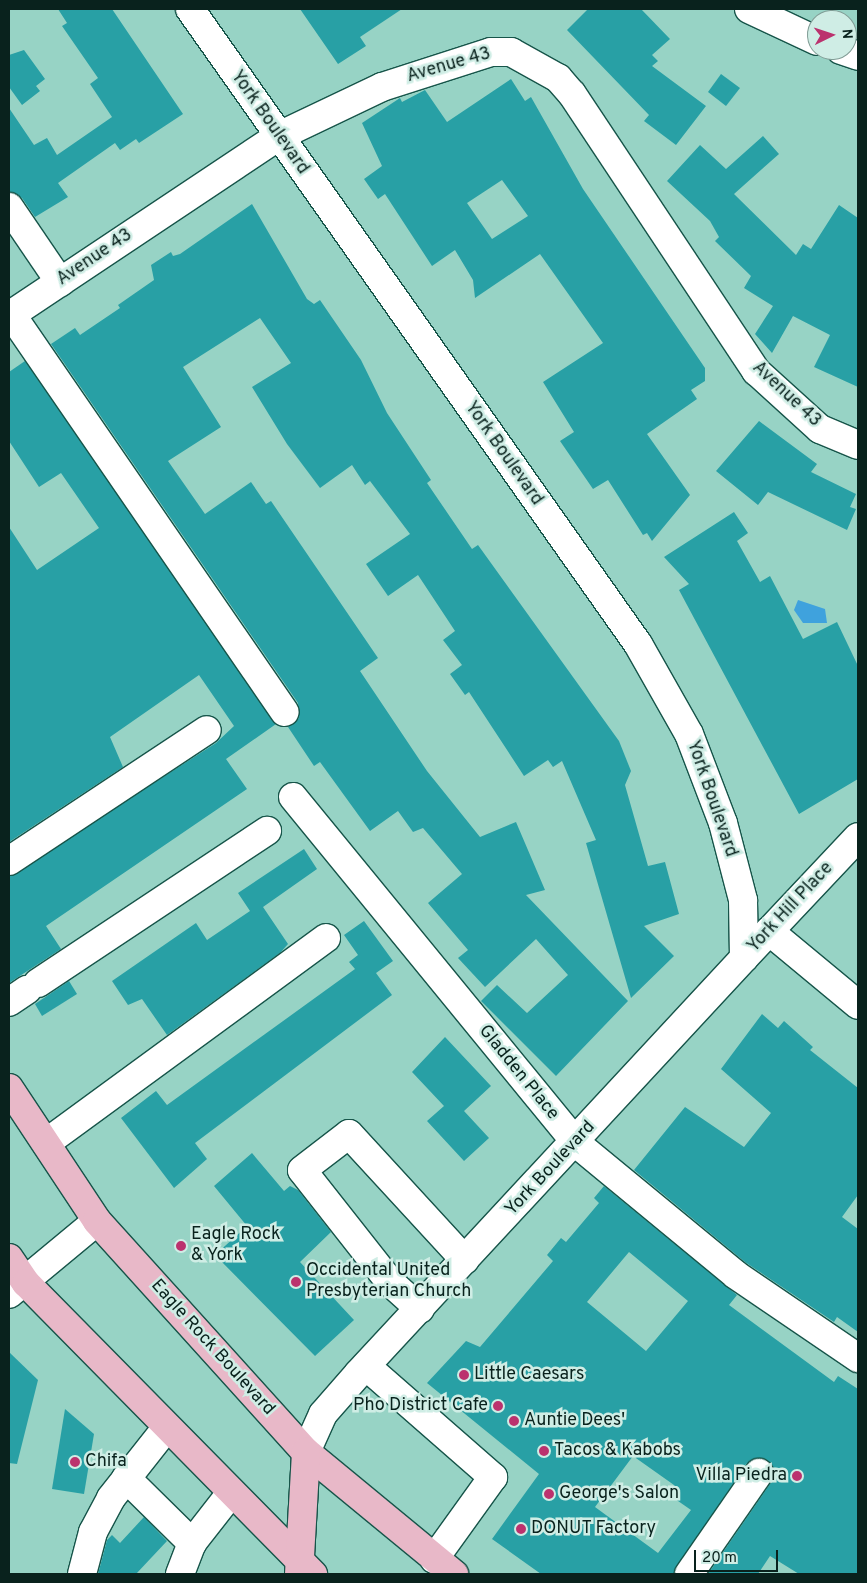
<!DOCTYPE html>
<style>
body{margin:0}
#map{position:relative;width:867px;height:1583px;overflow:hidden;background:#97d3c5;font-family:Overpass,sans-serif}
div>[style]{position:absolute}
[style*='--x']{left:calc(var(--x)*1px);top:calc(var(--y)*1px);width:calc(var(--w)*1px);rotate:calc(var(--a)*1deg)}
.water>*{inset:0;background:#3fa2dd}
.building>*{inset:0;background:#28a0a5}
.roads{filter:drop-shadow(1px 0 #17554a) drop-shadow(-1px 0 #17554a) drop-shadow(0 1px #17554a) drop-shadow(0 -1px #17554a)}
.minor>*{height:28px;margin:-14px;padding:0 14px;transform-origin:14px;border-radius:14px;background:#fff}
.major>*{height:28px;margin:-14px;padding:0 14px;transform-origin:14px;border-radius:14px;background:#e8b8c8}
.dots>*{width:14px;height:14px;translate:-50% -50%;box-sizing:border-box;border:2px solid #cfede5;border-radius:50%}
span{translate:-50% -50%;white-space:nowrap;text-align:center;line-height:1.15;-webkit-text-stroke:5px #cfede5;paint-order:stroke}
.street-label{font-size:18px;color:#09221d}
.poi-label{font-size:18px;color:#09221d}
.left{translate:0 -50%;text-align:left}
.right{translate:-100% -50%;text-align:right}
.frame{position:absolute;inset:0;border:10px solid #09221d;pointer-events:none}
.north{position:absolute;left:807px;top:10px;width:50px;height:50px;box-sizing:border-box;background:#cfede5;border:1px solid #809c95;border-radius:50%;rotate:86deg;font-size:14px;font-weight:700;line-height:20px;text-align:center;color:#09221d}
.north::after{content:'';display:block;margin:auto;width:18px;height:22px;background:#bb326e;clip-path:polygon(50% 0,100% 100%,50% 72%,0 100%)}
.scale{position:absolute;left:694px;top:1550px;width:84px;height:22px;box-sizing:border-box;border:2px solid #09221d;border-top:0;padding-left:6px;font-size:15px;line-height:18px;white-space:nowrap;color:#09221d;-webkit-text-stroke:4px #cfede5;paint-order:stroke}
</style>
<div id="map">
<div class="water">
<i style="clip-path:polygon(798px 600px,825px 609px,827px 623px,803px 623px,794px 610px)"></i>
</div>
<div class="building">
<i style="clip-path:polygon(58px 9px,112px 9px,183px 114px,139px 143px,136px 139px,120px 150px,115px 143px,58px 183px,68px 197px,35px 217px,22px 198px,9px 192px,9px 108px,34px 145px,47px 138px,57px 155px,112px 117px,90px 84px,98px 78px,62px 26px,67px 23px)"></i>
<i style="clip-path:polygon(300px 9px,402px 9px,360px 37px,366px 46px,338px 64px)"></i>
<i style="clip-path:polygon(588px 9px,641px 9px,670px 39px,652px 55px,658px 61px,652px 66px,706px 106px,676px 145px,644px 121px,649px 115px,567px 30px)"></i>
<i style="clip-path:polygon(24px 50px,45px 79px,36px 86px,40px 91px,22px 105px,9px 87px,9px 55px)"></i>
<i style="clip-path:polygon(721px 74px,740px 88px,726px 106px,708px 92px)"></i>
<i style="clip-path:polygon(evenodd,511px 79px,525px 101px,531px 97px,583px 189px,705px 368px,705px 381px,691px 390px,697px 399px,647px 434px,690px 495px,652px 541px,647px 533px,643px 535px,608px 480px,593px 489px,560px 441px,574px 432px,543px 382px,603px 343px,540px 254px,475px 298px,473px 280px,455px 250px,432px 266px,385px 194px,378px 199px,364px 179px,382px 166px,362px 123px,400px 98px,402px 102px,425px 90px,447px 122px,511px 79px,502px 180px,528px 216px,492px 239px,467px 203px,502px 180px)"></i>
<i style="clip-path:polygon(763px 136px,779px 154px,734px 194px,796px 255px,803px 244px,811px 249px,839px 205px,858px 218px,858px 387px,814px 367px,830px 335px,793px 316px,772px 353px,755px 334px,773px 306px,744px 288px,751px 276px,715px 241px,719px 237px,710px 221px,667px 181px,700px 145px,726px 169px)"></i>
<i style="clip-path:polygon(252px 204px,307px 299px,314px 304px,320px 300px,361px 360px,387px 413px,431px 480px,427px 483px,472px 549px,478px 545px,619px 741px,631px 771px,625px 785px,648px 866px,665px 862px,679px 914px,644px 926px,674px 956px,631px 998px,586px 843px,596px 840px,562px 761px,553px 767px,548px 760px,524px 776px,469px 692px,465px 695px,450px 674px,462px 665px,443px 640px,455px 631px,418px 575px,388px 596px,366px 564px,410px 534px,370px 481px,365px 485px,352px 465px,320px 488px,287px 444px,252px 387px,291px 363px,260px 318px,183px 367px,221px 427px,168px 461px,205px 514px,251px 482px,266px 504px,271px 501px,378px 658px,360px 671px,427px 771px,480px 837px,516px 822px,545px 890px,526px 895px,628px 1001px,556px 1076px,481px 1001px,497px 985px,527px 1013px,568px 975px,536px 939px,485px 987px,458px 958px,468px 950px,428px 903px,462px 874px,423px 828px,413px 832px,398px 811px,370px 831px,320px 762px,314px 766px,288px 727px,299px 718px,298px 703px,51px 344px,75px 328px,80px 335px,120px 308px,118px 305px,154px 280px,151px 265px,171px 252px,173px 256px,180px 254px)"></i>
<i style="clip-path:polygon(25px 361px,276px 724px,226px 759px,247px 789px,46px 926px,61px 949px,9px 983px,9px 876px,216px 743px,234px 726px,199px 675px,110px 737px,123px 767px,9px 842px,9px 527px,37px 570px,99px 528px,61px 473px,39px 487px,9px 441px,9px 372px)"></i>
<i style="clip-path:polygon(759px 421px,817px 464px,811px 472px,856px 494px,850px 507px,856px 509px,847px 530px,768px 492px,758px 505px,716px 471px)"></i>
<i style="clip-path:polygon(734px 512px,748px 533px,737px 541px,760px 582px,770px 576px,803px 639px,837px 622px,858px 666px,858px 779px,799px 814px,679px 590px,689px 584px,664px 557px)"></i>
<i style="clip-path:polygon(304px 849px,317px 869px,263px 907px,288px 944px,280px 953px,167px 1035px,142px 999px,128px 1005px,112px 981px,196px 923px,207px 940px,250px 911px,238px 893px)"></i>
<i style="clip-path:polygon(364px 921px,393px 961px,376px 973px,392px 995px,195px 1143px,207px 1159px,174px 1188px,121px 1118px,156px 1091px,167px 1105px,355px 969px,349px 962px,358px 955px,344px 935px)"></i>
<i style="clip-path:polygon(69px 981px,77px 994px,42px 1016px,35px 1004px)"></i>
<i style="clip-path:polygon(762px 1014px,778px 1028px,784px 1021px,813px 1047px,810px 1050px,858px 1088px,858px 1195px,842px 1217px,858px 1229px,858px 1332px,837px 1317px,834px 1322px,745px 1262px,634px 1170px,685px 1107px,744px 1147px,771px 1113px,721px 1069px)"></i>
<i style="clip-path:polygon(445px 1037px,491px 1086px,464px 1111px,489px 1138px,464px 1161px,427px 1121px,444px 1106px,412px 1072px)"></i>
<i style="clip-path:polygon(252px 1153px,284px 1191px,290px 1186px,298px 1190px,331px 1232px,300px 1262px,354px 1320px,315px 1356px,215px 1255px,247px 1226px,214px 1186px)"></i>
<i style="clip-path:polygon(evenodd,604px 1186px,737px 1295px,729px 1305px,834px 1382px,838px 1376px,858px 1389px,858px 1574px,799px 1574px,770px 1556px,758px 1574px,708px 1574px,772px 1481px,773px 1466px,761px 1458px,746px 1464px,674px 1574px,541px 1574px,492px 1539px,539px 1474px,427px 1383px,466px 1341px,480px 1347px,553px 1261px,547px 1255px,561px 1238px,566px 1242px,599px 1203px,594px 1198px,604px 1186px,629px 1252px,688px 1301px,646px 1351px,587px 1302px,629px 1252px,604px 1186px,633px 1456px,674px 1485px,668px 1494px,691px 1510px,658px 1553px,595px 1507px,633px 1456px)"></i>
<i style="clip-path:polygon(9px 1352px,38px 1380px,17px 1464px,9px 1463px)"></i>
<i style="clip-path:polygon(65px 1409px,94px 1434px,84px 1494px,52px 1489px)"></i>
<i style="clip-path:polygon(144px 1517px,167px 1541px,136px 1574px,98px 1574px,107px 1540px,112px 1535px,120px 1543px)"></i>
</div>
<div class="roads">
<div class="minor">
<i style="--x:190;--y:9;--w:777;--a:54.8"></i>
<i style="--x:638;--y:644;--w:103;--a:60.5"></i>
<i style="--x:689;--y:734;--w:95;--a:69.1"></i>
<i style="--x:723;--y:823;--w:80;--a:75.4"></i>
<i style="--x:743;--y:900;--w:58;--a:89"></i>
<i style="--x:744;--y:958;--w:567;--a:132.86"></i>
<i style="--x:358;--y:1374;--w:53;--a:131.2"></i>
<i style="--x:323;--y:1414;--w:42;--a:114.1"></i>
<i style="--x:749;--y:9;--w:75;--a:25.2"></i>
<i style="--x:841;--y:50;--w:18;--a:19"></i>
<i style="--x:9;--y:207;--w:91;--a:55.8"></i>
<i style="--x:11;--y:314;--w:483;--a:55.5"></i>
<i style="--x:9;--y:316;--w:322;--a:-33.7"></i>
<i style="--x:277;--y:137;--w:116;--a:-25.5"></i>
<i style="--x:382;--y:87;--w:114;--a:-17.8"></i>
<i style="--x:491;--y:52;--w:20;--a:0"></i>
<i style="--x:511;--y:52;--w:54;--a:29"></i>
<i style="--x:558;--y:78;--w:21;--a:49"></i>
<i style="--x:572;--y:94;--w:333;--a:56.4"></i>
<i style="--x:756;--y:371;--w:86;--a:42.2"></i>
<i style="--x:820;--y:429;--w:41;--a:22.8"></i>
<i style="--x:293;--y:797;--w:447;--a:50.7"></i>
<i style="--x:576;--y:1143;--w:207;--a:39.5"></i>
<i style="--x:736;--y:1275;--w:148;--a:34.2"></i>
<i style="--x:9;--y:861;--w:237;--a:-33.5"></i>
<i style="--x:769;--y:931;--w:116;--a:39.7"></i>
<i style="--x:744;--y:958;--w:166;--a:-46.7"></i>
<i style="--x:38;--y:983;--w:275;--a:-33.6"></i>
<i style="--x:9;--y:1002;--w:22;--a:-34"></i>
<i style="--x:46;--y:1143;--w:347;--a:-36.2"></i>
<i style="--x:9;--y:1294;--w:114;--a:-39.7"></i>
<i style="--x:420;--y:1309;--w:40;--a:-138"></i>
<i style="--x:390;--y:1282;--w:142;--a:-128.2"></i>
<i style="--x:302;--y:1170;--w:59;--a:-37.5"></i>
<i style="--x:349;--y:1134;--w:171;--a:47.4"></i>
<i style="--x:366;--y:1366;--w:169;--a:41.2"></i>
<i style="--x:493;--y:1477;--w:101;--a:125.7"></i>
<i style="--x:126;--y:1478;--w:93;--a:44.6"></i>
<i style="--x:82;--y:1574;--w:43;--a:-75.3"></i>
<i style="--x:93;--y:1532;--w:38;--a:-62"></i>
<i style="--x:111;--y:1498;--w:90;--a:-51.7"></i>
<i style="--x:180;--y:1574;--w:33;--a:-69"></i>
<i style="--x:192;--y:1543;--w:63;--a:-52"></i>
<i style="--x:689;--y:1574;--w:123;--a:-55.3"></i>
</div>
<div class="major">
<i style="--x:9;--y:1088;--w:159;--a:56.5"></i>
<i style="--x:97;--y:1221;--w:312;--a:47.9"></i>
<i style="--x:306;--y:1452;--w:192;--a:39.5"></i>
<i style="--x:9;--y:1258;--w:30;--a:56"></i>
<i style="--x:26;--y:1283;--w:409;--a:45.4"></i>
<i style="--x:299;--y:1574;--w:122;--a:-86.7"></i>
</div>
</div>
<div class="dots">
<i style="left:181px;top:1246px;background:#bb326e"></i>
<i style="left:296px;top:1282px;background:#bb326e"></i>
<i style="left:464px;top:1375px;background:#bb326e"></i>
<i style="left:498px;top:1406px;background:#bb326e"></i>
<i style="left:514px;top:1421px;background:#bb326e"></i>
<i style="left:544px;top:1451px;background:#bb326e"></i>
<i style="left:75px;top:1462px;background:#bb326e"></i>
<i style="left:797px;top:1476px;background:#bb326e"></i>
<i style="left:549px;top:1494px;background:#bb326e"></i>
<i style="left:521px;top:1529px;background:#bb326e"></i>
</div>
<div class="street-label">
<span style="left:449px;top:66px;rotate:-16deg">Avenue 43</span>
<span style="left:269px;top:123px;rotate:55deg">York Boulevard</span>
<span style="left:95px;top:258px;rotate:-34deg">Avenue 43</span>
<span style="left:786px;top:395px;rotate:43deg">Avenue 43</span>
<span style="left:503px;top:454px;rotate:55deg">York Boulevard</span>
<span style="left:711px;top:799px;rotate:71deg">York Boulevard</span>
<span style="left:791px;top:908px;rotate:-47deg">York Hill Place</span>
<span style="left:518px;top:1073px;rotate:51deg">Gladden Place</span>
<span style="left:551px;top:1169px;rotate:-47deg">York Boulevard</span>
<span style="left:212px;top:1348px;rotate:48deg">Eagle Rock Boulevard</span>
</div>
<div class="poi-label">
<span class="left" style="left:191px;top:1246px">Eagle Rock<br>&amp; York</span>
<span class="left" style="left:306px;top:1282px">Occidental United<br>Presbyterian Church</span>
<span class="left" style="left:474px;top:1375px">Little Caesars</span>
<span class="right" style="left:488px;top:1406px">Pho District Cafe</span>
<span class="left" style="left:524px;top:1421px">Auntie Dees'</span>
<span class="left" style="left:554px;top:1451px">Tacos &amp; Kabobs</span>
<span class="left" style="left:85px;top:1462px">Chifa</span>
<span class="right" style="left:787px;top:1476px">Villa Piedra</span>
<span class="left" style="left:559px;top:1494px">George's Salon</span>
<span class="left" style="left:531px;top:1529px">DONUT Factory</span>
</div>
<div class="frame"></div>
<div class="north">N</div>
<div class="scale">20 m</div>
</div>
